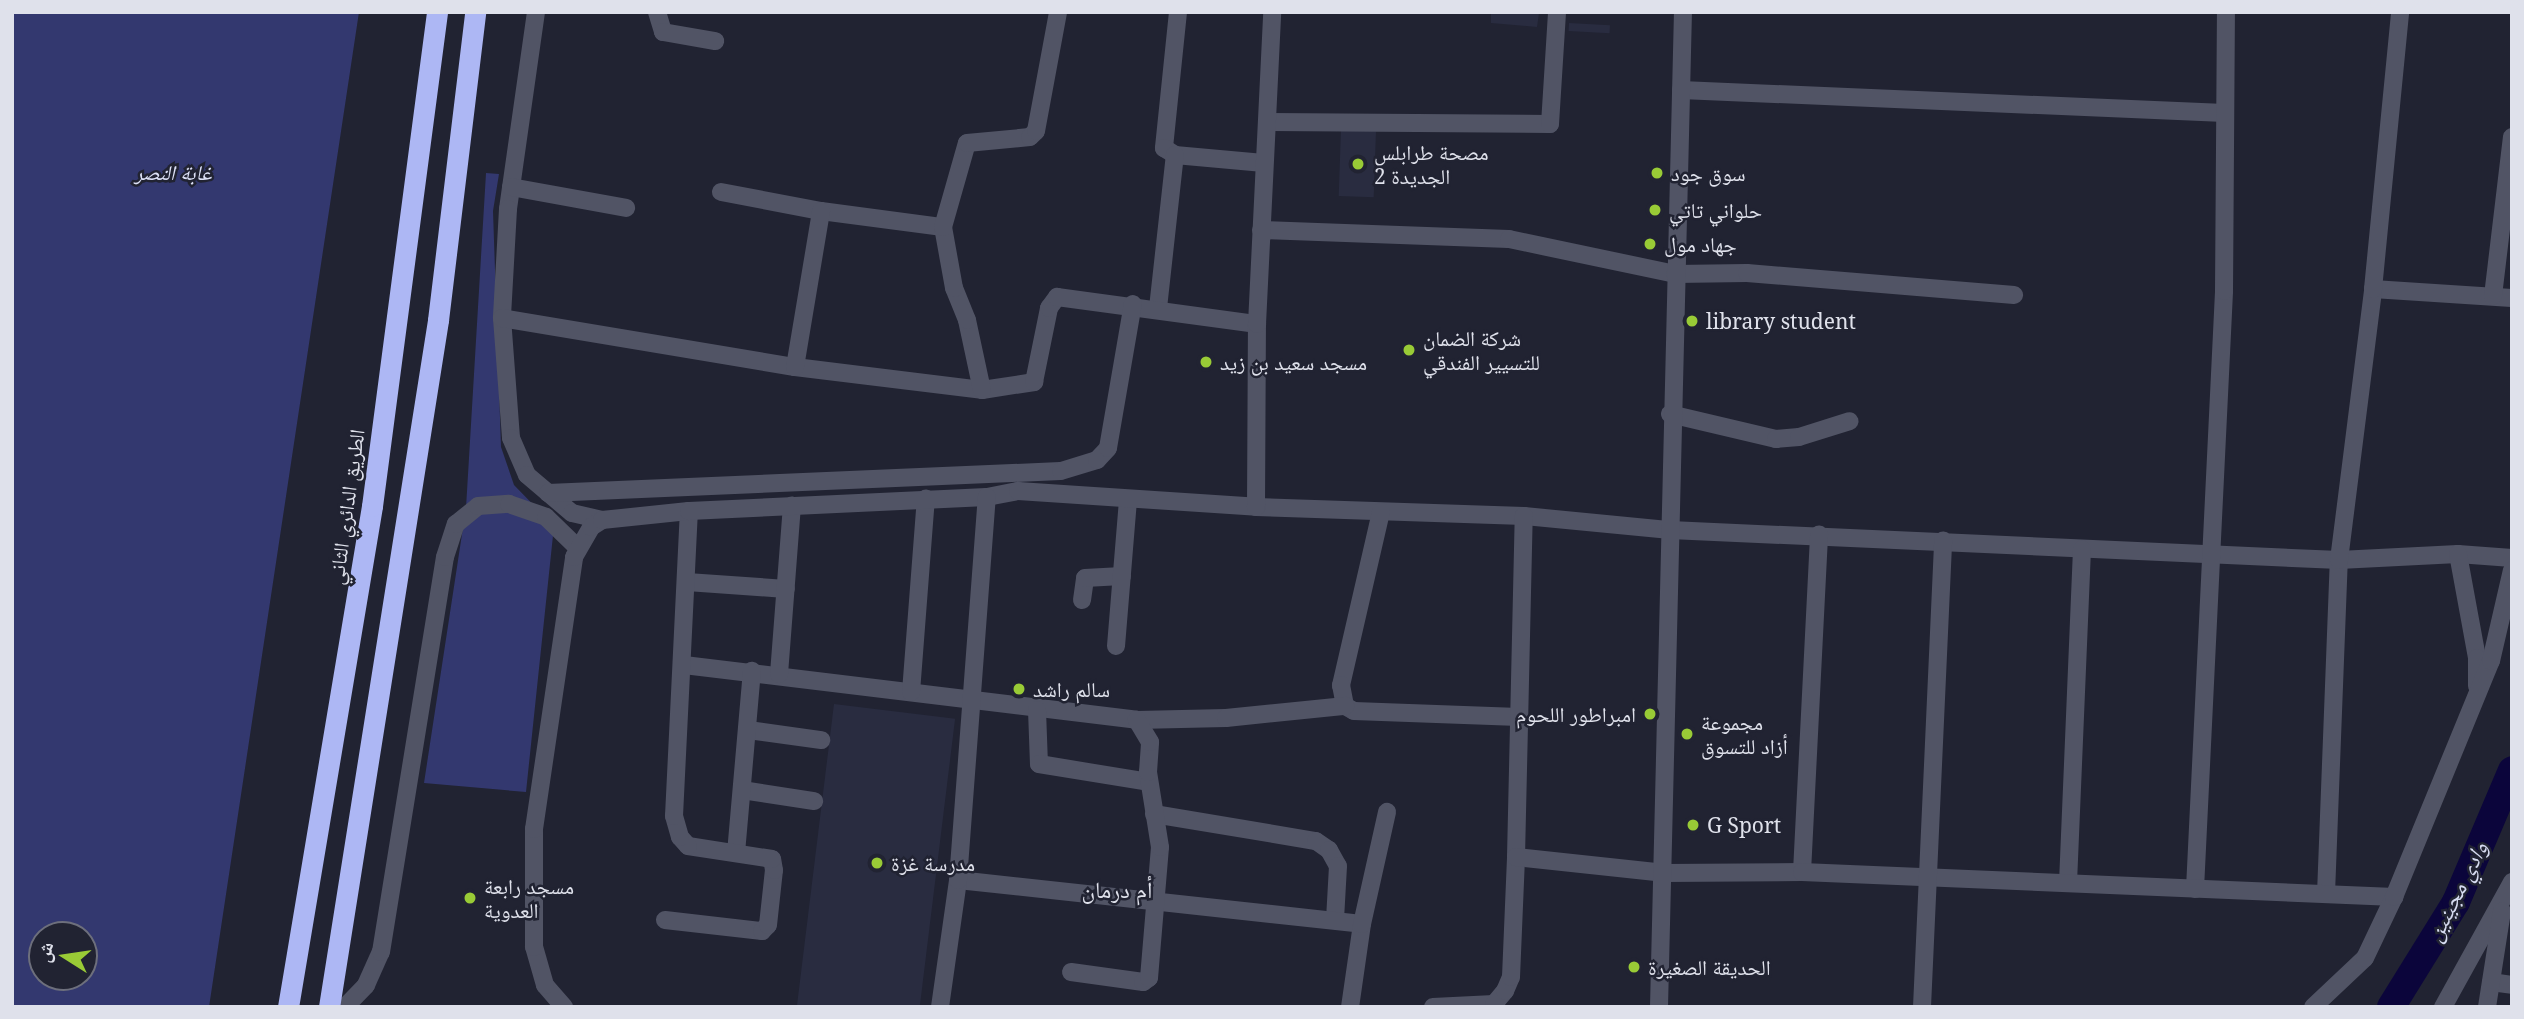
<!DOCTYPE html>
<html>
<head>
<meta charset="utf-8">
<style>
  body { margin:0 }
  #map { position:relative; width:2524px; height:1019px; overflow:hidden; background:#212332; font-family:"Noto Serif","Noto Naskh Arabic",serif }
  div>[style] { position:absolute }
  .built>* { inset:0; background:#292c40; transform-origin:0 0 }
  .green>* { inset:0; background:#33386f }
  .river>* { height:28px; margin:-14px; padding:0 14px; transform-origin:14px; border-radius:14px; background:#0b053b }
  .minor>* { height:18px; margin:-9px; padding:0 9px; transform-origin:9px; border-radius:9px; background:#515465 }
  .highway>* { height:21px; margin:-10.5px; padding:0 10.5px; transform-origin:10.5px; border-radius:10.5px; background:#adb7f4 }
  .dots>* { width:19px; height:19px; translate:-50% -50%; box-sizing:border-box; border:4px solid #212332; border-radius:50% }
  span { translate:-50% -50%; white-space:nowrap; text-align:center; line-height:1.15; -webkit-text-stroke:5px #212332; paint-order:stroke }
  .poi-label { font-size:21px; color:#dfe1eb }
  .left { translate:0 -50%; text-align:left }
  .right { translate:-100% -50%; text-align:right }
  .park-label { font-size:21px; color:#dce0f6; font-style:italic }
  .street-label { font-size:21px; color:#dfe1eb }
  .neighbourhood-label { font-size:23px; color:#dfe1eb }
  .water-label { font-size:23px; color:#d6dbf0; font-style:italic }
  .frame { position:absolute; inset:0; border:14px solid #dfe1eb; pointer-events:none }
  .north { position:absolute; left:28px; top:921px; width:70px; height:70px; box-sizing:border-box; background:#212332; border:2px solid #6d6f7c; border-radius:50%; rotate:282deg; font-size:19px; font-weight:700; line-height:28px; text-align:center; color:#dfe1eb }
  .north::after { content:''; display:block; margin:auto; width:24px; height:32px; background:#99cb36; clip-path:polygon(50% 0,100% 100%,50% 72%,0 100%) }
</style>
</head>
<body>
<div id="map">
  <div class="built">
    <div style="clip-path:polygon(1491px 12px,1539px 13px,1537px 27px,1491px 23px)"></div>
    <div style="left:1569px;top:23px;width:41px;height:8px;rotate:3deg"></div>
    <div style="left:1341px;top:130px;width:35px;height:66px;rotate:2deg"></div>
    <div style="left:834px;top:704px;width:122px;height:305px;rotate:7deg"></div>
  </div>
  <div class="green">
    <div style="clip-path:polygon(evenodd,12px 12px,359px 12px,209px 1007px,12px 1007px,12px 12px,42px 935px,84px 935px,84px 977px,42px 977px,42px 935px)"></div>
    <div style="clip-path:polygon(486px 173px,499px 174px,493px 211px,501px 447px,514px 485px,554px 526px,526px 792px,424px 783px,466px 508px)"></div>
  </div>
  <div class="river">
    <div style="left:2391px;top:1007px;width:123px;rotate:-58.2deg"></div>
    <div style="left:2456px;top:902px;width:143px;rotate:-67deg"></div>
  </div>
  <div class="minor">
    <div style="left:536px;top:12px;width:199px;rotate:98.1deg"></div>
    <div style="left:508px;top:209px;width:109px;rotate:93.2deg"></div>
    <div style="left:502px;top:318px;width:120px;rotate:85.7deg"></div>
    <div style="left:511px;top:438px;width:40px;rotate:66.6deg"></div>
    <div style="left:527px;top:475px;width:59px;rotate:40.2deg"></div>
    <div style="left:572px;top:513px;width:31px;rotate:13deg"></div>
    <div style="left:657px;top:12px;width:21px;rotate:73deg"></div>
    <div style="left:663px;top:32px;width:53px;rotate:9.8deg"></div>
    <div style="left:1178px;top:12px;width:137px;rotate:95.9deg"></div>
    <div style="left:1164px;top:148px;width:13px;rotate:32deg"></div>
    <div style="left:1175px;top:155px;width:89px;rotate:5.1deg"></div>
    <div style="left:1681px;top:90px;width:544px;rotate:2.42deg"></div>
    <div style="left:1268px;top:122px;width:282px;rotate:0.4deg"></div>
    <div style="left:1550px;top:124px;width:112px;rotate:-86.4deg"></div>
    <div style="left:511px;top:187px;width:117px;rotate:10.3deg"></div>
    <div style="left:721px;top:192px;width:102px;rotate:10.8deg"></div>
    <div style="left:821px;top:211px;width:123px;rotate:7.5deg"></div>
    <div style="left:1261px;top:230px;width:248px;rotate:2.1deg"></div>
    <div style="left:1509px;top:239px;width:170px;rotate:11.9deg"></div>
    <div style="left:1675px;top:274px;width:72px;rotate:-0.8deg"></div>
    <div style="left:1747px;top:273px;width:268px;rotate:4.7deg"></div>
    <div style="left:2373px;top:289px;width:139px;rotate:3.7deg"></div>
    <div style="left:2493px;top:296px;width:160px;rotate:-83.2deg"></div>
    <div style="left:1158px;top:308px;width:154px;rotate:-83.7deg"></div>
    <div style="left:502px;top:318px;width:297px;rotate:9.5deg"></div>
    <div style="left:795px;top:367px;width:188px;rotate:7deg"></div>
    <div style="left:982px;top:390px;width:53px;rotate:-8.7deg"></div>
    <div style="left:1034px;top:382px;width:76px;rotate:-78.5deg"></div>
    <div style="left:1049px;top:308px;width:14px;rotate:-54deg"></div>
    <div style="left:1057px;top:297px;width:202px;rotate:7.7deg"></div>
    <div style="left:795px;top:367px;width:158px;rotate:-80.5deg"></div>
    <div style="left:982px;top:390px;width:72px;rotate:-102.1deg"></div>
    <div style="left:967px;top:320px;width:35px;rotate:-112deg"></div>
    <div style="left:954px;top:288px;width:62px;rotate:-100.2deg"></div>
    <div style="left:943px;top:227px;width:87px;rotate:-74.1deg"></div>
    <div style="left:967px;top:143px;width:63px;rotate:-5.4deg"></div>
    <div style="left:1030px;top:137px;width:8px;rotate:-45deg"></div>
    <div style="left:1036px;top:131px;width:121px;rotate:-79.5deg"></div>
    <div style="left:1670px;top:414px;width:109px;rotate:13.3deg"></div>
    <div style="left:1776px;top:439px;width:23px;rotate:-5deg"></div>
    <div style="left:1799px;top:437px;width:53px;rotate:-17.4deg"></div>
    <div style="left:548px;top:493px;width:513px;rotate:-2.46deg"></div>
    <div style="left:1061px;top:471px;width:38px;rotate:-17deg"></div>
    <div style="left:1097px;top:460px;width:16px;rotate:-47deg"></div>
    <div style="left:1108px;top:448px;width:146px;rotate:-80.2deg"></div>
    <div style="left:1256px;top:507px;width:268px;rotate:1.9deg"></div>
    <div style="left:1524px;top:516px;width:147px;rotate:5.5deg"></div>
    <div style="left:1670px;top:530px;width:670px;rotate:2.57deg"></div>
    <div style="left:2339px;top:560px;width:119px;rotate:-2.9deg"></div>
    <div style="left:2458px;top:554px;width:54px;rotate:4.2deg"></div>
    <div style="left:1381px;top:512px;width:178px;rotate:103deg"></div>
    <div style="left:1341px;top:685px;width:21px;rotate:79deg"></div>
    <div style="left:1345px;top:706px;width:10px;rotate:29deg"></div>
    <div style="left:1354px;top:711px;width:165px;rotate:2.1deg"></div>
    <div style="left:2458px;top:554px;width:106px;rotate:79.6deg"></div>
    <div style="left:2477px;top:658px;width:28px;rotate:90deg"></div>
    <div style="left:687px;top:582px;width:99px;rotate:4deg"></div>
    <div style="left:1082px;top:600px;width:22px;rotate:-82deg"></div>
    <div style="left:1085px;top:578px;width:37px;rotate:-3deg"></div>
    <div style="left:1116px;top:646px;width:145px;rotate:-85.3deg"></div>
    <div style="left:684px;top:665px;width:456px;rotate:6.9deg"></div>
    <div style="left:1137px;top:720px;width:89px;rotate:-1.3deg"></div>
    <div style="left:1226px;top:718px;width:120px;rotate:-5.8deg"></div>
    <div style="left:779px;top:674px;width:169px;rotate:-85.6deg"></div>
    <div style="left:911px;top:692px;width:194px;rotate:-85.6deg"></div>
    <div style="left:1037px;top:710px;width:54px;rotate:87.9deg"></div>
    <div style="left:1039px;top:764px;width:111px;rotate:9.3deg"></div>
    <div style="left:748px;top:730px;width:74px;rotate:7.8deg"></div>
    <div style="left:742px;top:790px;width:73px;rotate:8.7deg"></div>
    <div style="left:1154px;top:814px;width:164px;rotate:9.5deg"></div>
    <div style="left:1316px;top:841px;width:16px;rotate:35deg"></div>
    <div style="left:1329px;top:850px;width:18px;rotate:61deg"></div>
    <div style="left:1338px;top:866px;width:53px;rotate:93.2deg"></div>
    <div style="left:736px;top:853px;width:183px;rotate:-85deg"></div>
    <div style="left:1516px;top:857px;width:341px;rotate:-88.7deg"></div>
    <div style="left:1802px;top:872px;width:338px;rotate:-87.1deg"></div>
    <div style="left:958px;top:880px;width:406px;rotate:6.2deg"></div>
    <div style="left:1362px;top:924px;width:84px;rotate:98.2deg"></div>
    <div style="left:2068px;top:883px;width:334px;rotate:-87.6deg"></div>
    <div style="left:2195px;top:889px;width:599px;rotate:-87.22deg"></div>
    <div style="left:2224px;top:291px;width:279px;rotate:-89.6deg"></div>
    <div style="left:2326px;top:894px;width:334px;rotate:-87.8deg"></div>
    <div style="left:2339px;top:560px;width:273px;rotate:-82.8deg"></div>
    <div style="left:2373px;top:289px;width:278px;rotate:-84.4deg"></div>
    <div style="left:665px;top:920px;width:98px;rotate:6.5deg"></div>
    <div style="left:762px;top:931px;width:8px;rotate:-45deg"></div>
    <div style="left:768px;top:925px;width:55px;rotate:-83.8deg"></div>
    <div style="left:774px;top:870px;width:11px;rotate:-100deg"></div>
    <div style="left:772px;top:859px;width:85px;rotate:-171.2deg"></div>
    <div style="left:688px;top:846px;width:12px;rotate:-132deg"></div>
    <div style="left:680px;top:837px;width:22px;rotate:-106deg"></div>
    <div style="left:674px;top:816px;width:305px;rotate:-87.2deg"></div>
    <div style="left:1362px;top:924px;width:115px;rotate:-77.4deg"></div>
    <div style="left:1071px;top:972px;width:73px;rotate:7.9deg"></div>
    <div style="left:1143px;top:982px;width:7px;rotate:-34deg"></div>
    <div style="left:1149px;top:978px;width:131px;rotate:-85.2deg"></div>
    <div style="left:1160px;top:847px;width:76px;rotate:-99.1deg"></div>
    <div style="left:1148px;top:772px;width:30px;rotate:-86deg"></div>
    <div style="left:1150px;top:742px;width:26px;rotate:-121deg"></div>
    <div style="left:2491px;top:982px;width:21px;rotate:8deg"></div>
    <div style="left:345px;top:1007px;width:30px;rotate:-46deg"></div>
    <div style="left:366px;top:985px;width:36px;rotate:-66deg"></div>
    <div style="left:381px;top:952px;width:400px;rotate:-80.8deg"></div>
    <div style="left:445px;top:557px;width:35px;rotate:-72deg"></div>
    <div style="left:456px;top:524px;width:28px;rotate:-39deg"></div>
    <div style="left:478px;top:506px;width:31px;rotate:-4deg"></div>
    <div style="left:509px;top:504px;width:39px;rotate:19deg"></div>
    <div style="left:546px;top:517px;width:43px;rotate:44.1deg"></div>
    <div style="left:564px;top:1007px;width:29px;rotate:-131deg"></div>
    <div style="left:545px;top:985px;width:40px;rotate:-106deg"></div>
    <div style="left:534px;top:947px;width:118px;rotate:-90deg"></div>
    <div style="left:534px;top:829px;width:275px;rotate:-81.6deg"></div>
    <div style="left:574px;top:557px;width:34px;rotate:-60deg"></div>
    <div style="left:591px;top:527px;width:13px;rotate:-32deg"></div>
    <div style="left:602px;top:520px;width:87px;rotate:-5.9deg"></div>
    <div style="left:689px;top:511px;width:298px;rotate:-2.7deg"></div>
    <div style="left:987px;top:497px;width:32px;rotate:-11deg"></div>
    <div style="left:1018px;top:491px;width:239px;rotate:3.8deg"></div>
    <div style="left:1256px;top:507px;width:183px;rotate:-89.7deg"></div>
    <div style="left:1257px;top:324px;width:312px;rotate:-87.2deg"></div>
    <div style="left:940px;top:1007px;width:128px;rotate:-81.9deg"></div>
    <div style="left:958px;top:880px;width:384px;rotate:-85.7deg"></div>
    <div style="left:1433px;top:1007px;width:61px;rotate:-2.8deg"></div>
    <div style="left:1494px;top:1004px;width:17px;rotate:-50deg"></div>
    <div style="left:1505px;top:991px;width:15px;rotate:-67deg"></div>
    <div style="left:1511px;top:977px;width:120px;rotate:-87.6deg"></div>
    <div style="left:1516px;top:857px;width:150px;rotate:6.1deg"></div>
    <div style="left:1665px;top:873px;width:137px;rotate:-0.4deg"></div>
    <div style="left:1802px;top:872px;width:593px;rotate:2.42deg"></div>
    <div style="left:1659px;top:1007px;width:995px;rotate:-88.62deg"></div>
    <div style="left:1922px;top:1007px;width:467px;rotate:-87.4deg"></div>
    <div style="left:2313px;top:1007px;width:71px;rotate:-43.3deg"></div>
    <div style="left:2365px;top:958px;width:68px;rotate:-64.6deg"></div>
    <div style="left:2394px;top:897px;width:255px;rotate:-67.7deg"></div>
    <div style="left:2491px;top:661px;width:93px;rotate:-77deg"></div>
    <div style="left:2443px;top:1007px;width:143px;rotate:-61.1deg"></div>
    <div style="left:2487px;top:1007px;width:97px;rotate:-81.1deg"></div>
  </div>
  <div class="highway">
    <div style="left:288px;top:1007px;width:508px;rotate:-80.48deg"></div>
    <div style="left:372px;top:506px;width:498px;rotate:-82.5deg"></div>
    <div style="left:329px;top:1007px;width:696px;rotate:-80.98deg"></div>
    <div style="left:438px;top:320px;width:310px;rotate:-83.1deg"></div>
  </div>
  <div class="dots">
    <div style="left:1358px;top:164px;background:#99cb36"></div>
    <div style="left:1657px;top:173px;background:#99cb36"></div>
    <div style="left:1655px;top:210px;background:#99cb36"></div>
    <div style="left:1650px;top:244px;background:#99cb36"></div>
    <div style="left:1692px;top:321px;background:#99cb36"></div>
    <div style="left:1409px;top:350px;background:#99cb36"></div>
    <div style="left:1206px;top:362px;background:#99cb36"></div>
    <div style="left:1019px;top:689px;background:#99cb36"></div>
    <div style="left:1650px;top:714px;background:#99cb36"></div>
    <div style="left:1687px;top:734px;background:#99cb36"></div>
    <div style="left:1693px;top:825px;background:#99cb36"></div>
    <div style="left:877px;top:863px;background:#99cb36"></div>
    <div style="left:470px;top:898px;background:#99cb36"></div>
    <div style="left:1634px;top:967px;background:#99cb36"></div>
  </div>
  <div class="poi-label">
    <span class="left" style="left:1374px;top:164px">مصحة طرابلس<br>الجديدة 2</span>
    <span class="left" style="left:1671px;top:173px">سوق جود</span>
    <span class="left" style="left:1669px;top:210px">حلواني تاتي</span>
    <span class="left" style="left:1664px;top:244px">جهاد مول</span>
    <span class="left" style="left:1706px;top:321px">library student</span>
    <span class="left" style="left:1423px;top:350px">شركة الضمان<br>للتسيير الفندقي</span>
    <span class="left" style="left:1220px;top:362px">مسجد سعيد بن زيد</span>
    <span class="left" style="left:1033px;top:689px">سالم راشد</span>
    <span class="right" style="left:1636px;top:714px">امبراطور اللحوم</span>
    <span class="left" style="left:1701px;top:734px">مجموعة<br>أزاد للتسوق</span>
    <span class="left" style="left:1707px;top:825px">G Sport</span>
    <span class="left" style="left:891px;top:863px">مدرسة غزة</span>
    <span class="left" style="left:484px;top:898px">مسجد رابعة<br>العدوية</span>
    <span class="left" style="left:1648px;top:967px">الحديقة الصغيرة</span>
  </div>
  <div class="park-label">
    <span style="left:173px;top:172px">غابة النصر</span>
  </div>
  <div class="street-label">
    <span style="left:346px;top:507px;rotate:-82deg">الطريق الدائري الثاني</span>
  </div>
  <div class="neighbourhood-label">
    <span style="left:1117px;top:889px">أم درمان</span>
  </div>
  <div class="water-label">
    <span style="left:2456px;top:891px;rotate:-63deg">وادي مجينين</span>
  </div>
  <div class="frame"></div>
  <div class="north">ش</div>
</div>
</body>
</html>
